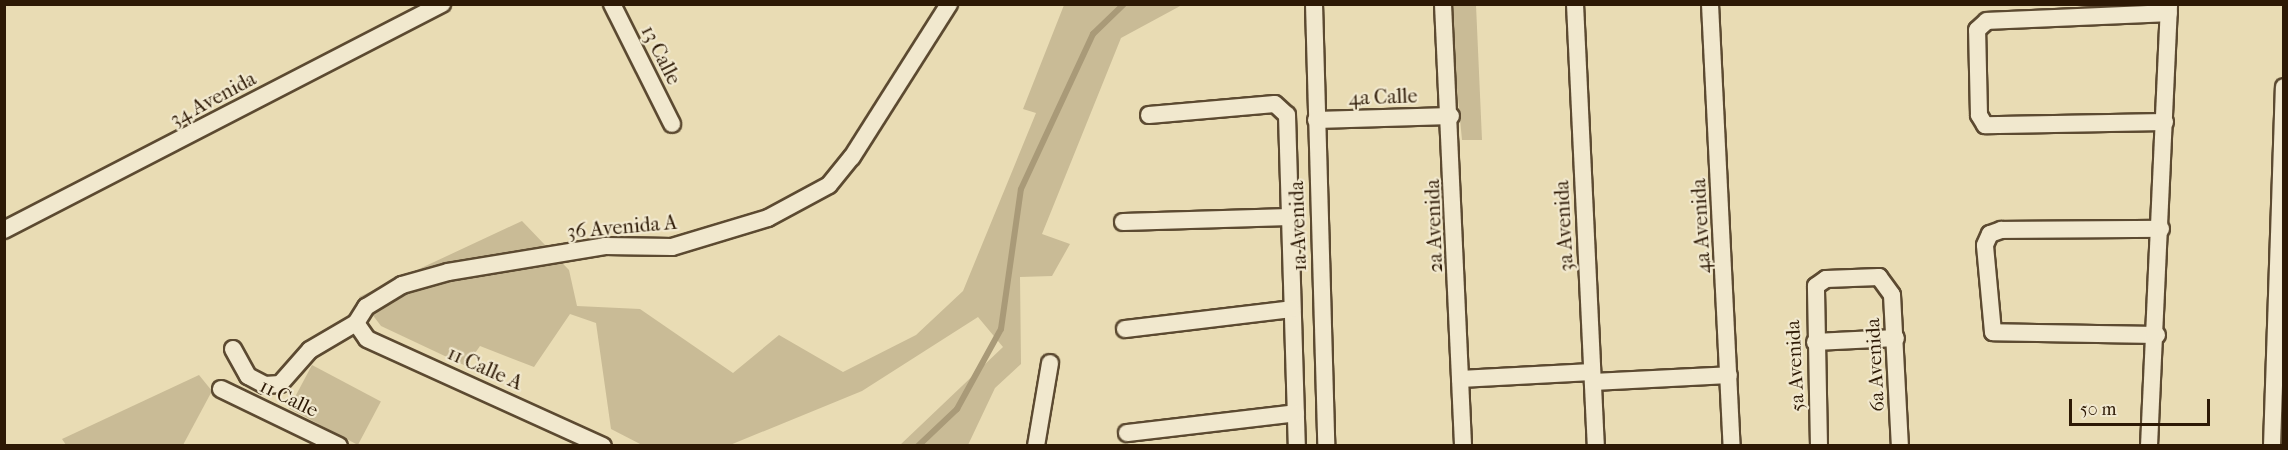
<!DOCTYPE html>
<html>
<head>
<meta charset="utf-8">
<style>
  body { margin:0 }
  #map { position:relative; width:2288px; height:450px; overflow:hidden; background:#e9dcb4; font-family:"IM FELL French Canon",serif }
  div>[style] { position:absolute }
  .green>* { inset:0; background:#c9bb96; transform-origin:0 0 }
  .stream>* { height:6px; margin:-3px; padding:0 3px; transform-origin:3px; border-radius:3px; background:#a99a78 }
  .roads { filter:drop-shadow(2px 0 #5c4a31) drop-shadow(-2px 0 #5c4a31) drop-shadow(0 2px #5c4a31) drop-shadow(0 -2px #5c4a31) }
  .street>* { height:16px; margin:-8px; padding:0 8px; transform-origin:8px; border-radius:8px; background:#f1e8ce }
  span { translate:-50% -50%; white-space:nowrap; text-align:center; line-height:1.15; -webkit-text-stroke:4.5px #f1e8ce; paint-order:stroke }
  .street-label { font-size:20px; color:#2d1905 }
  .frame { position:absolute; inset:0; border:6px solid #2d1905; pointer-events:none }
  .scale { position:absolute; left:2069px; top:399px; width:141px; height:27px; box-sizing:border-box; border:3px solid #2d1905; border-top:0; padding-left:8px; font-size:18px; line-height:21px; white-space:nowrap; color:#2d1905; -webkit-text-stroke:4px #f1e8ce; paint-order:stroke }
</style>
</head>
<body>
<div id="map">
  <div class="green">
    <div style="clip-path:polygon(1064px 5px,1182px 5px,1121px 38px,1042px 234px,1070px 244px,1052px 276px,1020px 277px,1021px 364px,995px 388px,968px 445px,900px 445px,1003px 347px,978px 317px,862px 391px,730px 445px,644px 446px,611px 429px,596px 323px,570px 314px,534px 367px,480px 346px,466px 366px,381px 326px,359px 297px,522px 221px,569px 270px,577px 306px,640px 309px,733px 373px,779px 335px,843px 372px,916px 335px,963px 291px,1036px 113px,1023px 109px)"></div>
    <div style="clip-path:polygon(1449px 5px,1476px 5px,1482px 140px,1462px 140px)"></div>
    <div style="left:312px;top:365px;width:78px;height:49px;rotate:28deg"></div>
    <div style="clip-path:polygon(199px 375px,212px 391px,183px 445px,66px 445px,62px 439px)"></div>
  </div>
  <div class="stream">
    <div style="left:918px;top:446px;width:54px;rotate:-43.5deg"></div>
    <div style="left:957px;top:409px;width:91px;rotate:-61.2deg"></div>
    <div style="left:1001px;top:329px;width:141px;rotate:-81.9deg"></div>
    <div style="left:1021px;top:189px;width:171px;rotate:-65.1deg"></div>
    <div style="left:1093px;top:34px;width:43px;rotate:-44.1deg"></div>
  </div>
  <div class="roads">
    <div class="street">
      <div style="left:612px;top:4px;width:134px;rotate:63.4deg"></div>
      <div style="left:1314px;top:4px;width:442px;rotate:88.4deg"></div>
      <div style="left:1443px;top:4px;width:442px;rotate:87.4deg"></div>
      <div style="left:1575px;top:4px;width:442px;rotate:87.3deg"></div>
      <div style="left:1710px;top:4px;width:443px;rotate:87.2deg"></div>
      <div style="left:1149px;top:115px;width:126px;rotate:-5deg"></div>
      <div style="left:1275px;top:104px;width:16px;rotate:43deg"></div>
      <div style="left:1287px;top:115px;width:331px;rotate:88.3deg"></div>
      <div style="left:1316px;top:120px;width:135px;rotate:-1.7deg"></div>
      <div style="left:2165px;top:122px;width:180px;rotate:179deg"></div>
      <div style="left:1985px;top:125px;width:12px;rotate:-121deg"></div>
      <div style="left:1979px;top:115px;width:85px;rotate:-91.3deg"></div>
      <div style="left:1977px;top:30px;width:13px;rotate:-42deg"></div>
      <div style="left:1987px;top:21px;width:182px;rotate:-2.5deg"></div>
      <div style="left:1123px;top:222px;width:167px;rotate:-1.7deg"></div>
      <div style="left:4px;top:230px;width:493px;rotate:-27.3deg"></div>
      <div style="left:356px;top:323px;width:19px;rotate:55deg"></div>
      <div style="left:367px;top:339px;width:259px;rotate:24.4deg"></div>
      <div style="left:1125px;top:329px;width:168px;rotate:-6.8deg"></div>
      <div style="left:2157px;top:335px;width:164px;rotate:-179deg"></div>
      <div style="left:1993px;top:332px;width:87px;rotate:-95.3deg"></div>
      <div style="left:1985px;top:245px;width:12px;rotate:-66deg"></div>
      <div style="left:1990px;top:234px;width:12px;rotate:-20deg"></div>
      <div style="left:2001px;top:230px;width:160px;rotate:-0.4deg"></div>
      <div style="left:1815px;top:342px;width:81px;rotate:-2.8deg"></div>
      <div style="left:233px;top:349px;width:31px;rotate:61deg"></div>
      <div style="left:248px;top:376px;width:19px;rotate:28deg"></div>
      <div style="left:265px;top:385px;width:15px;rotate:-4deg"></div>
      <div style="left:280px;top:384px;width:45px;rotate:-48.6deg"></div>
      <div style="left:310px;top:350px;width:53px;rotate:-30.4deg"></div>
      <div style="left:356px;top:323px;width:19px;rotate:-58deg"></div>
      <div style="left:366px;top:307px;width:42px;rotate:-31.4deg"></div>
      <div style="left:402px;top:285px;width:48px;rotate:-15.8deg"></div>
      <div style="left:448px;top:272px;width:159px;rotate:-9.4deg"></div>
      <div style="left:605px;top:246px;width:67px;rotate:0.9deg"></div>
      <div style="left:672px;top:247px;width:100px;rotate:-16.8deg"></div>
      <div style="left:768px;top:218px;width:69px;rotate:-28.4deg"></div>
      <div style="left:829px;top:185px;width:36px;rotate:-51deg"></div>
      <div style="left:852px;top:157px;width:181px;rotate:-57.6deg"></div>
      <div style="left:1460px;top:379px;width:132px;rotate:-3deg"></div>
      <div style="left:1593px;top:382px;width:136px;rotate:-2.9deg"></div>
      <div style="left:221px;top:389px;width:131px;rotate:25.8deg"></div>
      <div style="left:1127px;top:433px;width:170px;rotate:-6.7deg"></div>
      <div style="left:1036px;top:446px;width:84px;rotate:-80.4deg"></div>
      <div style="left:1819px;top:446px;width:160px;rotate:-91.1deg"></div>
      <div style="left:1816px;top:286px;width:12px;rotate:-35deg"></div>
      <div style="left:1826px;top:279px;width:53px;rotate:-2.2deg"></div>
      <div style="left:1879px;top:277px;width:22px;rotate:54deg"></div>
      <div style="left:1892px;top:295px;width:151px;rotate:87deg"></div>
      <div style="left:2149px;top:446px;width:442px;rotate:-87.4deg"></div>
      <div style="left:2272px;top:446px;width:359px;rotate:-88.1deg"></div>
    </div>
  </div>
  <div class="street-label">
    <span style="left:661px;top:55px;rotate:63deg">13 Calle</span>
    <span style="left:1383px;top:97px;rotate:-2deg">4a Calle</span>
    <span style="left:213px;top:99px;rotate:-28deg">34 Avenida</span>
    <span style="left:1298px;top:226px;rotate:-92deg">1a Avenida</span>
    <span style="left:1434px;top:226px;rotate:-92deg">2a Avenida</span>
    <span style="left:1564px;top:226px;rotate:-93deg">3a Avenida</span>
    <span style="left:1701px;top:226px;rotate:-93deg">4a Avenida</span>
    <span style="left:622px;top:227px;rotate:-5deg">36 Avenida A</span>
    <span style="left:1875px;top:365px;rotate:-93deg">6a Avenida</span>
    <span style="left:1795px;top:366px;rotate:-93deg">5a Avenida</span>
    <span style="left:485px;top:368px;rotate:24deg">11 Calle A</span>
    <span style="left:289px;top:398px;rotate:26deg">11 Calle</span>
  </div>
  <div class="frame"></div>
  <div class="scale">50 m</div>
</div>
</body>
</html>
